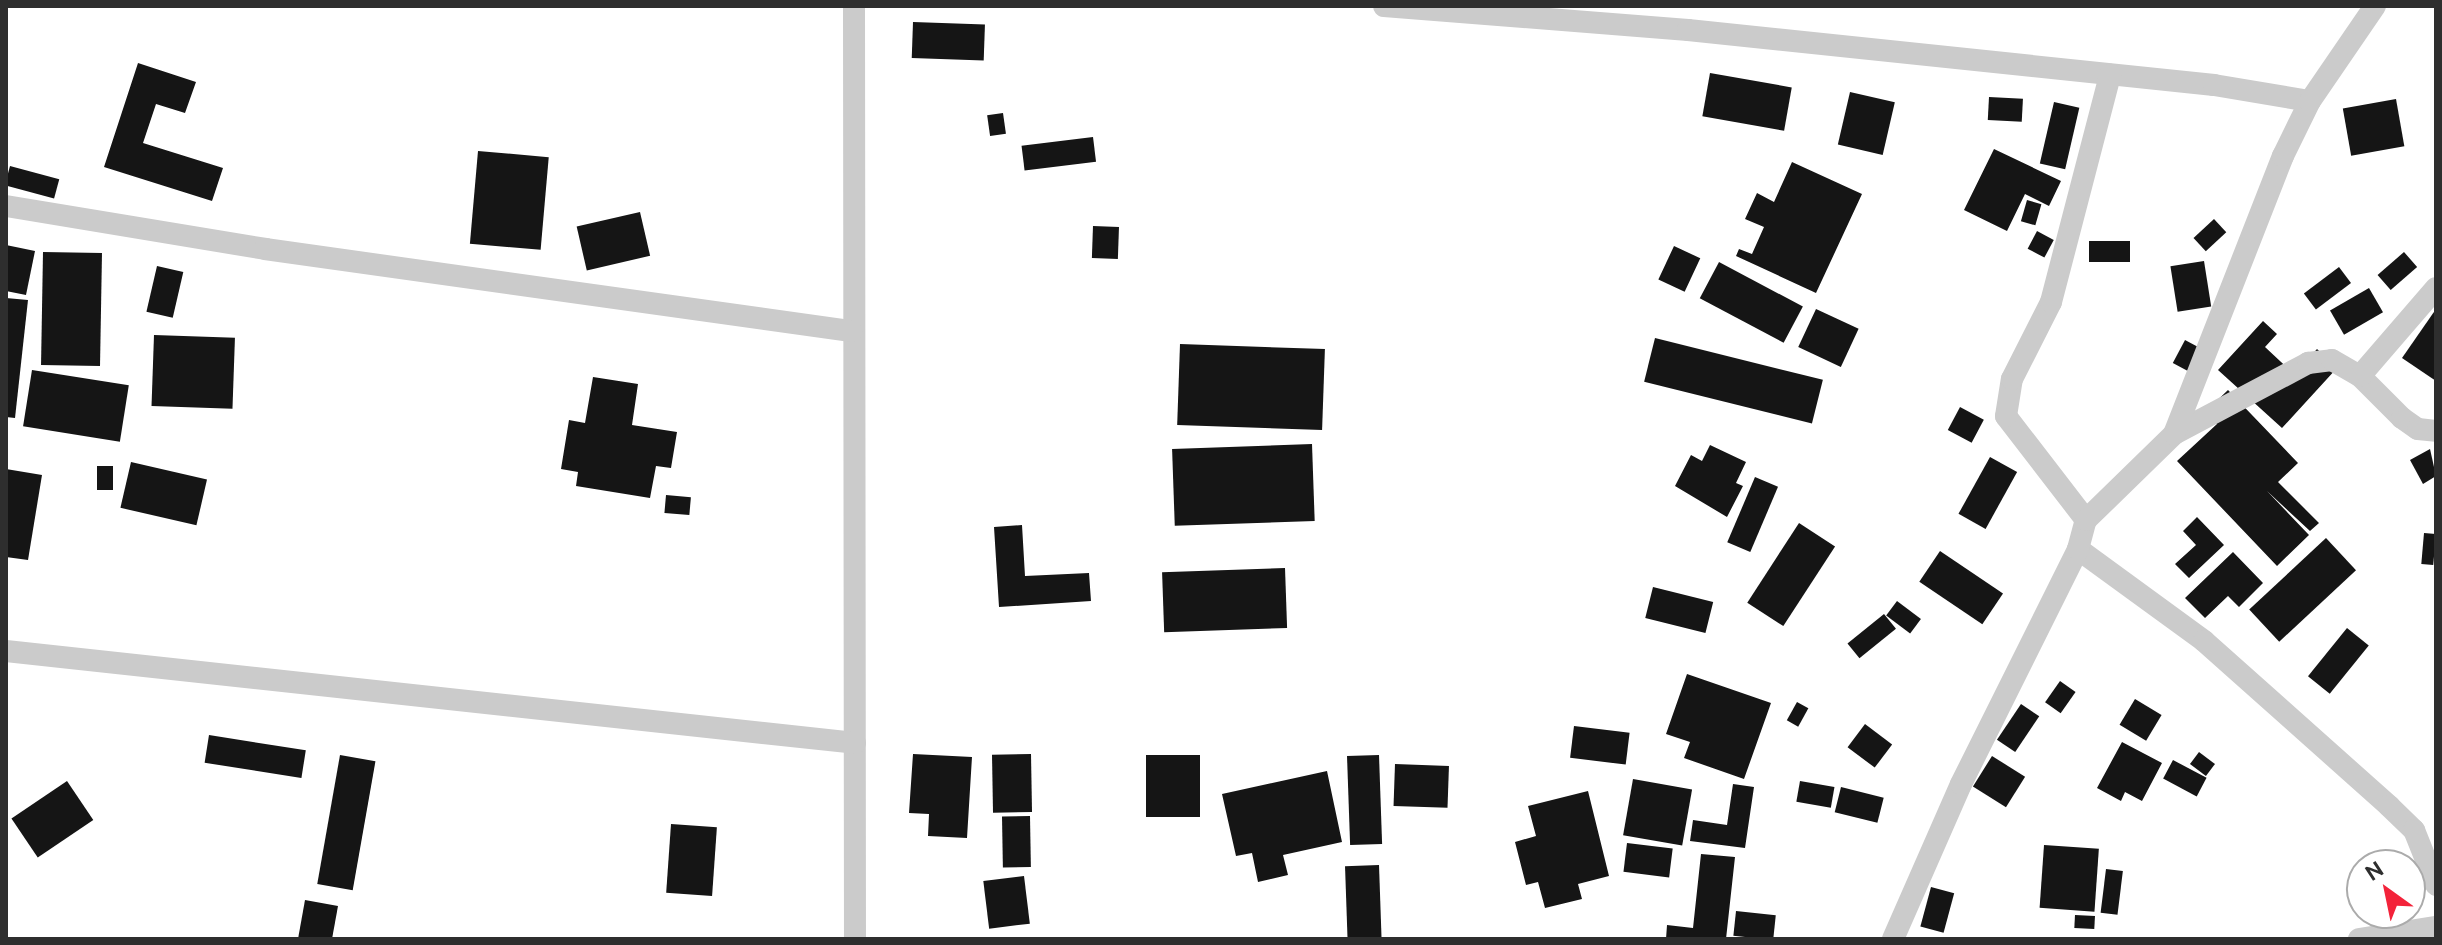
<!DOCTYPE html>
<html>
<head>
<meta charset="utf-8">
<style>
  body { margin:0 }
  #map { position:relative; width:2442px; height:945px; overflow:hidden; background:#fff; font-family:Ubuntu,sans-serif }
  div>[style] { position:absolute }
  .building>* { inset:0; background:#151515; transform-origin:0 0 }
  .minor>* { height:22px; margin:-11px; padding:0 11px; transform-origin:11px; border-radius:11px; background:#cbcbcb }
  span { translate:-50% -50%; white-space:nowrap; text-align:center; line-height:1.15; -webkit-text-stroke:8px #fff; paint-order:stroke }
  .frame { position:absolute; inset:0; border:8px solid #2e2e2e; pointer-events:none }
  .north { position:absolute; left:2346px; top:849px; width:80px; height:80px; box-sizing:border-box; background:#fff; border:2px solid #ababab; border-radius:50%; rotate:327deg; font-size:22px; font-weight:700; line-height:32px; text-align:center; color:#2e2e2e }
  .north::after { content:''; display:block; margin:auto; width:28px; height:36px; background:#f3233a; clip-path:polygon(50% 0,100% 100%,50% 72%,0 100%) }
</style>
</head>
<body>
<div id="map">
  <div class="building">
    <div style="left:913px;top:22px;width:72px;height:36px;rotate:2deg"></div>
    <div style="clip-path:polygon(138px 63px,196px 82px,185px 113px,156px 104px,143px 143px,223px 168px,212px 201px,104px 167px)"></div>
    <div style="left:1710px;top:73px;width:83px;height:44px;rotate:10deg"></div>
    <div style="left:1850px;top:92px;width:46px;height:54px;rotate:13deg"></div>
    <div style="left:1989px;top:97px;width:34px;height:23px;rotate:3deg"></div>
    <div style="left:2396px;top:99px;width:48px;height:54px;rotate:80deg"></div>
    <div style="left:2054px;top:102px;width:26px;height:63px;rotate:13deg"></div>
    <div style="left:1003px;top:113px;width:21px;height:16px;rotate:82deg"></div>
    <div style="left:1093px;top:137px;width:25px;height:72px;rotate:83deg"></div>
    <div style="clip-path:polygon(1994px 149px,2061px 181px,2049px 206px,2025px 194px,2007px 231px,1964px 210px)"></div>
    <div style="left:478px;top:151px;width:71px;height:93px;rotate:5deg"></div>
    <div style="clip-path:polygon(1792px 162px,1862px 194px,1816px 293px,1736px 256px,1739px 249px,1752px 254px,1764px 227px,1745px 219px,1757px 193px,1774px 202px)"></div>
    <div style="left:10px;top:166px;width:51px;height:20px;rotate:15deg"></div>
    <div style="left:2027px;top:200px;width:15px;height:22px;rotate:16deg"></div>
    <div style="left:640px;top:212px;width:45px;height:65px;rotate:77deg"></div>
    <div style="left:2214px;top:219px;width:18px;height:28px;rotate:47deg"></div>
    <div style="left:1093px;top:226px;width:26px;height:32px;rotate:2deg"></div>
    <div style="left:2037px;top:231px;width:19px;height:20px;rotate:28deg"></div>
    <div style="left:2089px;top:241px;width:41px;height:21px"></div>
    <div style="clip-path:polygon(6px 245px,35px 251px,26px 295px,6px 291px)"></div>
    <div style="left:1674px;top:246px;width:29px;height:37px;rotate:25deg"></div>
    <div style="left:43px;top:252px;width:59px;height:113px;rotate:1deg"></div>
    <div style="left:2404px;top:252px;width:20px;height:35px;rotate:49deg"></div>
    <div style="left:2204px;top:261px;width:46px;height:34px;rotate:81deg"></div>
    <div style="left:1719px;top:262px;width:95px;height:41px;rotate:28deg"></div>
    <div style="left:157px;top:266px;width:27px;height:47px;rotate:13deg"></div>
    <div style="left:2339px;top:267px;width:20px;height:44px;rotate:53deg"></div>
    <div style="left:2369px;top:288px;width:28px;height:45px;rotate:60deg"></div>
    <div style="clip-path:polygon(6px 298px,28px 300px,15px 418px,6px 417px)"></div>
    <div style="left:1816px;top:309px;width:47px;height:42px;rotate:25deg"></div>
    <div style="clip-path:polygon(2436px 309px,2436px 381px,2402px 358px)"></div>
    <div style="clip-path:polygon(2263px 321px,2277px 334px,2265px 347px,2294px 374px,2317px 349px,2337px 368px,2282px 428px,2218px 370px)"></div>
    <div style="left:154px;top:335px;width:81px;height:71px;rotate:2deg"></div>
    <div style="left:1655px;top:338px;width:173px;height:45px;rotate:14deg"></div>
    <div style="left:2185px;top:340px;width:17px;height:26px;rotate:28deg"></div>
    <div style="left:1180px;top:344px;width:145px;height:81px;rotate:2deg"></div>
    <div style="left:32px;top:370px;width:98px;height:57px;rotate:9deg"></div>
    <div style="clip-path:polygon(593px 377px,638px 384px,632px 425px,677px 432px,671px 468px,656px 466px,650px 498px,576px 486px,578px 472px,561px 469px,569px 420px,585px 423px)"></div>
    <div style="clip-path:polygon(2228px 390px,2298px 463px,2278px 482px,2319px 523px,2310px 531px,2267px 491px,2309px 535px,2277px 566px,2177px 461px,2217px 424px,2205px 412px)"></div>
    <div style="left:1960px;top:407px;width:27px;height:26px;rotate:28deg"></div>
    <div style="left:1312px;top:444px;width:77px;height:140px;rotate:88deg"></div>
    <div style="clip-path:polygon(1710px 445px,1746px 462px,1736px 483px,1743px 486px,1727px 517px,1675px 486px,1691px 455px,1702px 461px)"></div>
    <div style="clip-path:polygon(2430px 449px,2436px 476px,2423px 484px,2410px 460px)"></div>
    <div style="left:1990px;top:457px;width:31px;height:65px;rotate:29deg"></div>
    <div style="left:131px;top:462px;width:78px;height:47px;rotate:13deg"></div>
    <div style="left:113px;top:466px;width:24px;height:16px;rotate:90deg"></div>
    <div style="clip-path:polygon(6px 469px,42px 475px,28px 560px,6px 557px)"></div>
    <div style="left:1755px;top:477px;width:25px;height:71px;rotate:23deg"></div>
    <div style="left:666px;top:495px;width:25px;height:18px;rotate:5deg"></div>
    <div style="clip-path:polygon(2197px 517px,2224px 545px,2189px 578px,2175px 564px,2196px 545px,2183px 531px)"></div>
    <div style="left:1799px;top:523px;width:43px;height:95px;rotate:33deg"></div>
    <div style="clip-path:polygon(1022px 525px,1025px 576px,1089px 573px,1091px 601px,999px 607px,994px 527px)"></div>
    <div style="left:2424px;top:533px;width:12px;height:31px;rotate:5deg"></div>
    <div style="left:2326px;top:538px;width:44px;height:105px;rotate:47deg"></div>
    <div style="left:1940px;top:551px;width:76px;height:37px;rotate:34deg"></div>
    <div style="clip-path:polygon(2233px 552px,2263px 583px,2239px 607px,2228px 596px,2205px 618px,2185px 598px)"></div>
    <div style="left:1285px;top:568px;width:60px;height:123px;rotate:88deg"></div>
    <div style="left:1653px;top:587px;width:62px;height:32px;rotate:14deg"></div>
    <div style="left:1897px;top:601px;width:30px;height:18px;rotate:37deg"></div>
    <div style="left:1884px;top:614px;width:19px;height:47px;rotate:51deg"></div>
    <div style="left:2347px;top:628px;width:28px;height:62px;rotate:39deg"></div>
    <div style="clip-path:polygon(1687px 674px,1771px 703px,1744px 779px,1684px 758px,1690px 742px,1666px 734px)"></div>
    <div style="left:2060px;top:681px;width:19px;height:26px;rotate:35deg"></div>
    <div style="left:2135px;top:699px;width:31px;height:30px;rotate:31deg"></div>
    <div style="left:1797px;top:702px;width:13px;height:21px;rotate:29deg"></div>
    <div style="left:2021px;top:704px;width:22px;height:43px;rotate:34deg"></div>
    <div style="left:1865px;top:724px;width:34px;height:29px;rotate:37deg"></div>
    <div style="left:1574px;top:726px;width:56px;height:32px;rotate:7deg"></div>
    <div style="left:209px;top:735px;width:98px;height:28px;rotate:9deg"></div>
    <div style="clip-path:polygon(2122px 742px,2162px 763px,2142px 801px,2125px 792px,2121px 801px,2097px 788px)"></div>
    <div style="left:2199px;top:752px;width:20px;height:15px;rotate:37deg"></div>
    <div style="clip-path:polygon(913px 754px,972px 757px,967px 838px,928px 836px,929px 814px,909px 813px)"></div>
    <div style="left:1031px;top:754px;width:58px;height:39px;rotate:89deg"></div>
    <div style="left:340px;top:755px;width:36px;height:131px;rotate:10deg"></div>
    <div style="left:1146px;top:755px;width:54px;height:62px"></div>
    <div style="left:1379px;top:755px;width:89px;height:32px;rotate:88deg"></div>
    <div style="left:1992px;top:756px;width:39px;height:36px;rotate:32deg"></div>
    <div style="left:2173px;top:760px;width:38px;height:21px;rotate:28deg"></div>
    <div style="left:1395px;top:764px;width:54px;height:42px;rotate:2deg"></div>
    <div style="clip-path:polygon(1327px 771px,1342px 842px,1283px 855px,1288px 875px,1258px 882px,1252px 853px,1236px 856px,1222px 794px)"></div>
    <div style="left:1633px;top:779px;width:60px;height:57px;rotate:10deg"></div>
    <div style="left:67px;top:781px;width:47px;height:67px;rotate:56deg"></div>
    <div style="left:1800px;top:781px;width:35px;height:21px;rotate:10deg"></div>
    <div style="clip-path:polygon(1733px 784px,1754px 787px,1745px 848px,1690px 841px,1693px 820px,1727px 825px)"></div>
    <div style="left:1841px;top:787px;width:44px;height:26px;rotate:14deg"></div>
    <div style="clip-path:polygon(1588px 791px,1609px 876px,1578px 884px,1582px 899px,1545px 908px,1538px 882px,1526px 885px,1515px 842px,1536px 836px,1528px 806px)"></div>
    <div style="left:1030px;top:816px;width:51px;height:28px;rotate:89deg"></div>
    <div style="left:671px;top:824px;width:46px;height:69px;rotate:4deg"></div>
    <div style="left:1627px;top:843px;width:46px;height:29px;rotate:7deg"></div>
    <div style="left:2044px;top:845px;width:55px;height:63px;rotate:4deg"></div>
    <div style="clip-path:polygon(1701px 854px,1735px 857px,1726px 939px,1666px 939px,1667px 925px,1693px 928px)"></div>
    <div style="left:1379px;top:865px;width:72px;height:34px;rotate:88deg"></div>
    <div style="left:2106px;top:869px;width:17px;height:44px;rotate:7deg"></div>
    <div style="left:1024px;top:876px;width:48px;height:41px;rotate:83deg"></div>
    <div style="left:1931px;top:887px;width:24px;height:41px;rotate:15deg"></div>
    <div style="clip-path:polygon(305px 900px,338px 906px,332px 939px,298px 939px)"></div>
    <div style="left:1736px;top:911px;width:40px;height:25px;rotate:6deg"></div>
    <div style="left:2075px;top:915px;width:20px;height:13px;rotate:3deg"></div>
  </div>
  <div class="minor">
    <div style="left:854px;top:6px;width:933px;rotate:89.94deg"></div>
    <div style="left:1384px;top:6px;width:305px;rotate:4.5deg"></div>
    <div style="left:1688px;top:30px;width:529px;rotate:5.97deg"></div>
    <div style="left:2214px;top:85px;width:97px;rotate:9.5deg"></div>
    <div style="left:6px;top:206px;width:263px;rotate:9.4deg"></div>
    <div style="left:265px;top:249px;width:592px;rotate:7.97deg"></div>
    <div style="left:2360px;top:376px;width:59px;rotate:45deg"></div>
    <div style="left:2402px;top:418px;width:19px;rotate:35deg"></div>
    <div style="left:2418px;top:429px;width:18px;rotate:6deg"></div>
    <div style="left:2174px;top:434px;width:152px;rotate:-27.9deg"></div>
    <div style="left:2308px;top:363px;width:24px;rotate:-7deg"></div>
    <div style="left:2332px;top:360px;width:32px;rotate:30deg"></div>
    <div style="left:2360px;top:376px;width:116px;rotate:-49.2deg"></div>
    <div style="left:2086px;top:520px;width:131px;rotate:-127.6deg"></div>
    <div style="left:2006px;top:416px;width:37px;rotate:-81deg"></div>
    <div style="left:2012px;top:379px;width:86px;rotate:-63.1deg"></div>
    <div style="left:2051px;top:302px;width:235px;rotate:-75.4deg"></div>
    <div style="left:2078px;top:549px;width:156px;rotate:36.1deg"></div>
    <div style="left:2204px;top:641px;width:248px;rotate:41.7deg"></div>
    <div style="left:2389px;top:806px;width:35px;rotate:44deg"></div>
    <div style="left:2414px;top:830px;width:59px;rotate:68.2deg"></div>
    <div style="left:6px;top:651px;width:854px;rotate:6.18deg"></div>
    <div style="left:1893px;top:939px;width:169px;rotate:-66.3deg"></div>
    <div style="left:1961px;top:784px;width:263px;rotate:-63.5deg"></div>
    <div style="left:2078px;top:549px;width:30px;rotate:-75deg"></div>
    <div style="left:2086px;top:520px;width:123px;rotate:-44.3deg"></div>
    <div style="left:2174px;top:434px;width:299px;rotate:-68.6deg"></div>
    <div style="left:2283px;top:156px;width:61px;rotate:-63.9deg"></div>
    <div style="left:2310px;top:101px;width:115px;rotate:-55.6deg"></div>
    <div style="left:2359px;top:939px;width:78px;rotate:-8.9deg"></div>
  </div>
  <div class="frame"></div>
  <div class="north">N</div>
</div>
</body>
</html>
